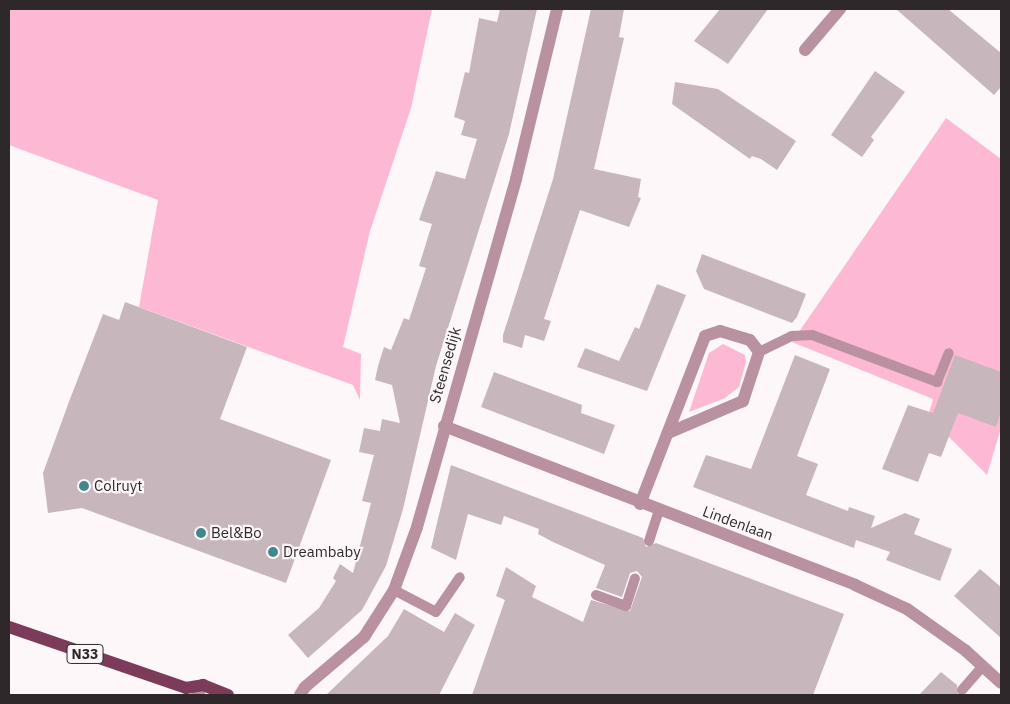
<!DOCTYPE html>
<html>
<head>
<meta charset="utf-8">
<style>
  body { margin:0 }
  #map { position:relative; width:1010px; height:704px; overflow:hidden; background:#fef7fa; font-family:"IBM Plex Sans",sans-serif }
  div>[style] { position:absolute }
  .green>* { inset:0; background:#fdb8d4 }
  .building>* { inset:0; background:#c7b6bc }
  .service>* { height:10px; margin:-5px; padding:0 5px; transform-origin:5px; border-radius:5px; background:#b991a1 }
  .minor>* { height:12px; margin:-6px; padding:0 6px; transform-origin:6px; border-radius:6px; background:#b991a1 }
  .primary>* { height:12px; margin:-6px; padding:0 6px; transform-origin:6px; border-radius:6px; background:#7c3b59 }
  .dots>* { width:14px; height:14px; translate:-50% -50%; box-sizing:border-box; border:2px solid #fef7fa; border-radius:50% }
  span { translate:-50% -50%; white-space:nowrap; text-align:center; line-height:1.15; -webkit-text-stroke:4.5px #fef7fa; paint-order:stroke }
  .shield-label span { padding:1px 4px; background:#fef7fa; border:1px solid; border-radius:4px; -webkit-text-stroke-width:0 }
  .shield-label { font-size:14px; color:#2f282b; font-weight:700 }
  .street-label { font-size:15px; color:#2f282b }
  .poi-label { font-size:15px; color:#2f282b }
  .left { translate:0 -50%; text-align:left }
  .frame { position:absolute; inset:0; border:10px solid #2f282b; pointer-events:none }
</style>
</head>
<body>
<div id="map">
  <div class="green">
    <div style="clip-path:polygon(9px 9px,432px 9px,411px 108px,370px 231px,343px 347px,361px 354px,360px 400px,353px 385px,139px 307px,158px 200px,9px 145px)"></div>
    <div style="clip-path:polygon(946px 118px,1001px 159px,1001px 428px,987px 475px,928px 416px,933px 399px,792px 342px)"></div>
    <div style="clip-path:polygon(723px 344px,745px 355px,746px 362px,739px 387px,725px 398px,689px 412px,709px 353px)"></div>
  </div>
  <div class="building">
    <div style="clip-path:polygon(500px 9px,537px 9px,509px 134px,436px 366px,403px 509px,386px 566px,362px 610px,308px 658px,288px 635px,319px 608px,336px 581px,333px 578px,340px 564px,353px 573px,371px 503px,362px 501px,374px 455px,359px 452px,364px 428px,380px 431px,382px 419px,400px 423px,392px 385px,375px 380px,378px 366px,384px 347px,391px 350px,404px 318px,409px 320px,426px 268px,419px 266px,432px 224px,419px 220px,436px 171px,465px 179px,477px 139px,461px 135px,465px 121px,454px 117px,465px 72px,469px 73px,479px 18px,497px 22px)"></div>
    <div style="clip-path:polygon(591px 9px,624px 9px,619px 37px,624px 38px,594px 169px,641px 179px,638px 197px,641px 198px,629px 227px,580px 210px,544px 319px,551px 321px,544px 341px,525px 335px,522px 348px,503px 342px,503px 335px,553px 179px)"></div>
    <div style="clip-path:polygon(720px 9px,768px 9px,728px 64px,694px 41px)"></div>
    <div style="clip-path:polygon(896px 9px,948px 9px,1001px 53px,1001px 87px,994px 95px)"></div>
    <div style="clip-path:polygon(875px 71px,905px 92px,871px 137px,874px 140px,862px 157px,831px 135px)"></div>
    <div style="clip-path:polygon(675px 82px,718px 89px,796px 141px,777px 170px,761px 159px,752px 156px,750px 159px,672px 104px)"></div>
    <div style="clip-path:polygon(702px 254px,806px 294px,797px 317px,792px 323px,704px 289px,696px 271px)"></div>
    <div style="clip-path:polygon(657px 284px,686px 295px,647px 391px,577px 367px,585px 348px,619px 361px,635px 327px,639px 329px)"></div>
    <div style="clip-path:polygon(125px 302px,247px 347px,220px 419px,331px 460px,286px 583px,82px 508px,48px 513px,43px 473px,70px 399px,103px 314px,119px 320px)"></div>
    <div style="clip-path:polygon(795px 355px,830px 369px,797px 456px,818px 464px,806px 495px,848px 511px,849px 507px,875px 516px,871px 528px,905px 513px,920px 519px,914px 534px,952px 549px,940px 581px,886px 560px,890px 552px,856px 540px,854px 548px,693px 487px,706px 455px,751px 469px)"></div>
    <div style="clip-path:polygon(955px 355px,1001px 372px,1001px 411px,996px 427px,958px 413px,941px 457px,929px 453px,918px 482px,882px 469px,908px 405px,933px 413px)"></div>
    <div style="clip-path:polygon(494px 372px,582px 405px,581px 413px,615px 425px,604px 454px,481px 407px)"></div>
    <div style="clip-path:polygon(451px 465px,643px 538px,646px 547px,656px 543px,844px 614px,813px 695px,472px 695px,505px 600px,496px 596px,506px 567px,536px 586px,532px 597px,583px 622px,591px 600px,630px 611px,642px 577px,637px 571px,630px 573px,622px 597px,596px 588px,605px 565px,553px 542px,538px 534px,539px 529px,504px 516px,501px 525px,468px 514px,456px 560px,431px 548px)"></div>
    <div style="clip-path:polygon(980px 569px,1001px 587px,1001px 638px,954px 596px)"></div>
    <div style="clip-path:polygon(404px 609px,444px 632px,455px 613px,475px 625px,439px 695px,326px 695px,388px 636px)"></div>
    <div style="clip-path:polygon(941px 672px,957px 685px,958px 695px,919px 695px)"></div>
  </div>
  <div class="service">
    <div style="left:759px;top:352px;width:37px;rotate:-26deg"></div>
    <div style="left:792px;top:336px;width:20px;rotate:-3deg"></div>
    <div style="left:812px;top:335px;width:134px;rotate:20.6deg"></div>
    <div style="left:937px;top:382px;width:31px;rotate:-68deg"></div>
    <div style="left:649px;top:541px;width:32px;rotate:-72deg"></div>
    <div style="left:394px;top:590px;width:47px;rotate:27.6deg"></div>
    <div style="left:436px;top:612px;width:42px;rotate:-55.6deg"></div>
    <div style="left:596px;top:595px;width:32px;rotate:20deg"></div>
    <div style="left:626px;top:606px;width:29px;rotate:-72deg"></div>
    <div style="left:962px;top:690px;width:32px;rotate:-49deg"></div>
  </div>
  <div class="minor">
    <div style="left:805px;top:50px;width:54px;rotate:-49.5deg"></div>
    <div style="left:444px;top:426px;width:441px;rotate:21.1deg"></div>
    <div style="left:855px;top:585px;width:57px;rotate:24.8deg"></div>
    <div style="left:907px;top:609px;width:72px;rotate:35.4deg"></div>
    <div style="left:966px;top:651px;width:47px;rotate:42.4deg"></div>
    <div style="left:640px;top:504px;width:180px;rotate:-68.8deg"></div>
    <div style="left:705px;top:336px;width:16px;rotate:-18deg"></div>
    <div style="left:720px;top:331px;width:31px;rotate:17deg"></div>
    <div style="left:750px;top:340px;width:15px;rotate:53deg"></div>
    <div style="left:759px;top:352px;width:52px;rotate:108.1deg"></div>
    <div style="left:743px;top:401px;width:82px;rotate:156.9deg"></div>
    <div style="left:197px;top:695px;width:12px;rotate:-59deg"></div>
    <div style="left:300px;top:695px;width:9px;rotate:-58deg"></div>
    <div style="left:305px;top:687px;width:77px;rotate:-40.3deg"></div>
    <div style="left:364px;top:637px;width:56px;rotate:-57.4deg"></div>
    <div style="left:394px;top:590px;width:67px;rotate:-69.9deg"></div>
    <div style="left:417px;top:527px;width:362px;rotate:-74.1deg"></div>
    <div style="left:516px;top:179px;width:175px;rotate:-76.4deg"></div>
  </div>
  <div class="primary">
    <div style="left:9px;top:627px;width:187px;rotate:19deg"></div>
    <div style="left:186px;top:688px;width:17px;rotate:-10deg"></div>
    <div style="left:203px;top:685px;width:27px;rotate:22deg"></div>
  </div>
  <div class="dots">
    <div style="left:84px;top:486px;background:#40878e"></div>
    <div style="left:201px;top:533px;background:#40878e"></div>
    <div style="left:273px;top:552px;background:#40878e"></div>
  </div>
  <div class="shield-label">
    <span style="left:85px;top:654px">N33</span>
  </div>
  <div class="street-label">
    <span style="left:445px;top:365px;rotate:-74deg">Steensedijk</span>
    <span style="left:738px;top:523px;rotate:20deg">Lindenlaan</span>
  </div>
  <div class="poi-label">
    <span class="left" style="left:94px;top:486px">Colruyt</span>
    <span class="left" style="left:211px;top:533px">Bel&amp;Bo</span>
    <span class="left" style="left:283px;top:552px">Dreambaby</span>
  </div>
  <div class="frame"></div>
</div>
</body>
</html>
